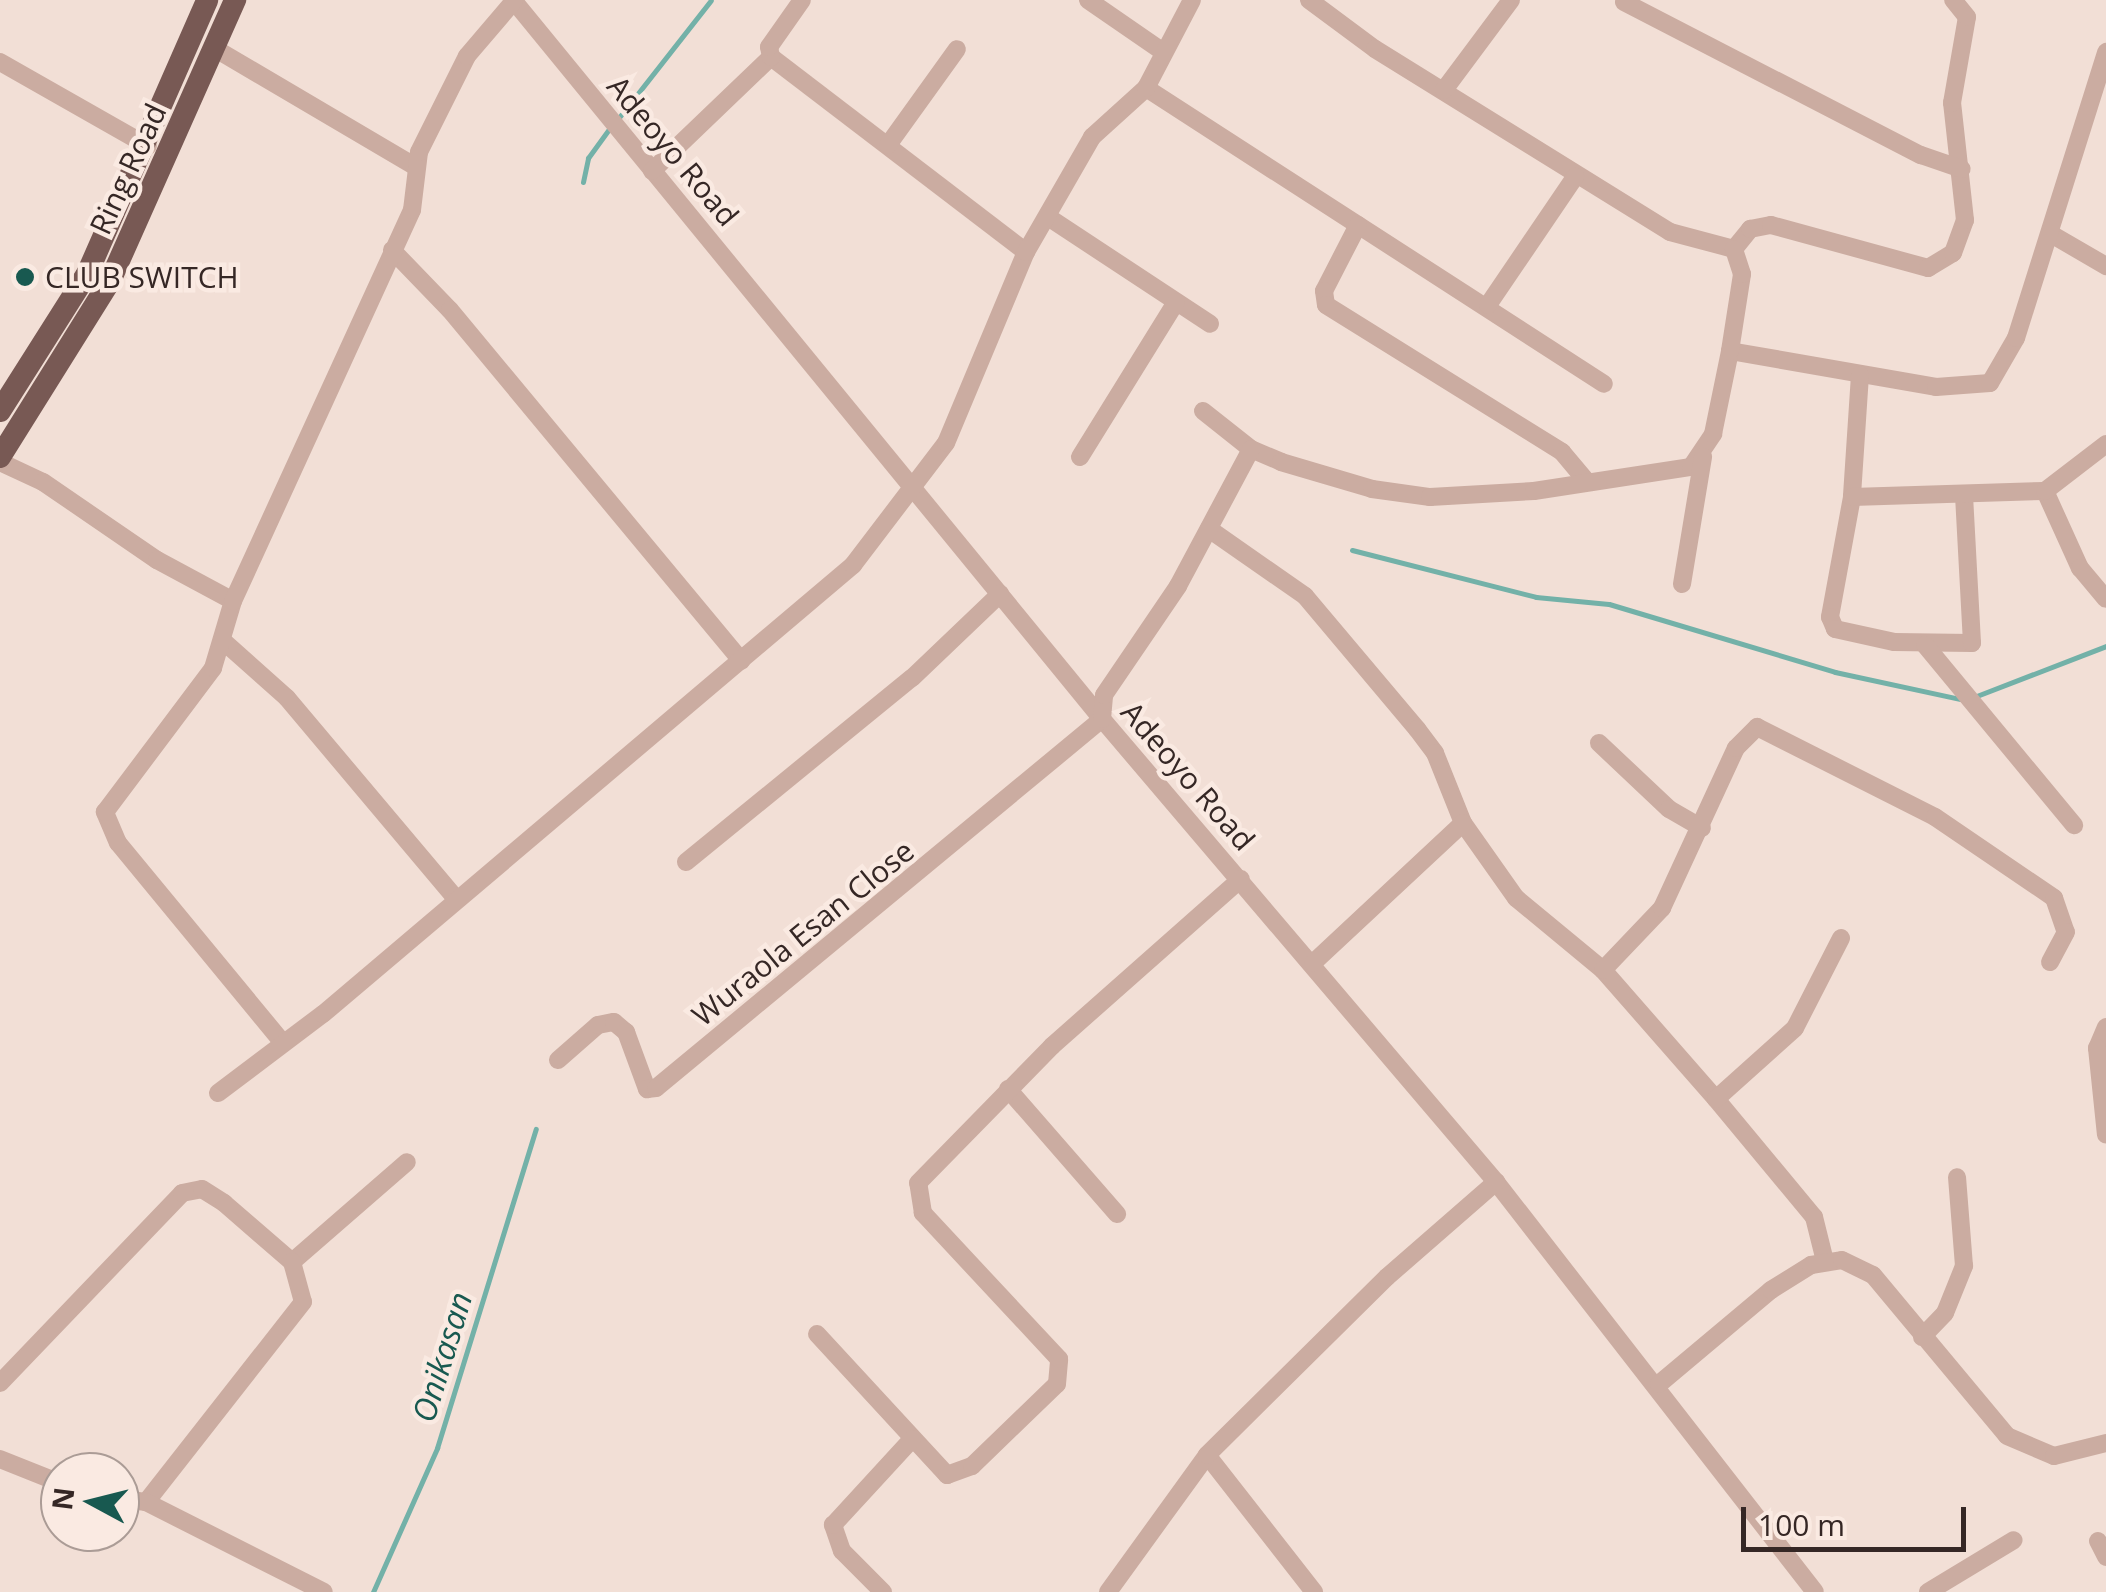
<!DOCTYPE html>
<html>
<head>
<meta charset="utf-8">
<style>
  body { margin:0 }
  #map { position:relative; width:2106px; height:1592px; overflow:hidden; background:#f2dfd6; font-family:"Open Sans",sans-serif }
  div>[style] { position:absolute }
  .stream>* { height:5px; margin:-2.5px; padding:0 2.5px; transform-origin:2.5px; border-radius:2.5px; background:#73b1a8 }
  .minor>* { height:18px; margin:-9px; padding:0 9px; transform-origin:9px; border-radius:9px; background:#cbaca1 }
  .major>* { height:22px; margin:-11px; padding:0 11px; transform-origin:11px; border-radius:11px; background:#785954 }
  .dots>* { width:28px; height:28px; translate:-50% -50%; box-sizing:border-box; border:5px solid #faeae2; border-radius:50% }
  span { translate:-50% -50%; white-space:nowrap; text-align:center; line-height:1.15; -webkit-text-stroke:9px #faeae2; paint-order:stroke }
  .street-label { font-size:30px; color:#352725 }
  .poi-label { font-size:30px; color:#352725 }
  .left { translate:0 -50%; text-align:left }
  .water-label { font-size:32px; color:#185950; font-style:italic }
  .north { position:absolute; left:40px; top:1452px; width:100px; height:100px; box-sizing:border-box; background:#faeae2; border:2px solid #ab9c96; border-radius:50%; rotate:277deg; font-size:28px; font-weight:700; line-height:40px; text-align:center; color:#352725 }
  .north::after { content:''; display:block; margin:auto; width:35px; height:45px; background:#185950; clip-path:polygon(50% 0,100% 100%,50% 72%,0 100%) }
  .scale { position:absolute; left:1741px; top:1507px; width:225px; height:45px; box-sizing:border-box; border:5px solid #352725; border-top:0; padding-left:12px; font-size:30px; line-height:35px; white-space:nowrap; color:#352725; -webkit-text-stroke:8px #faeae2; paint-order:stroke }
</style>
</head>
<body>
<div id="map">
  <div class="stream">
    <div style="left:617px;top:120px;width:152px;rotate:-51.9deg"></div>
    <div style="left:583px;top:182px;width:25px;rotate:-78deg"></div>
    <div style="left:588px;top:158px;width:37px;rotate:-54deg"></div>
    <div style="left:1352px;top:550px;width:190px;rotate:14.3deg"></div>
    <div style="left:1536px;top:597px;width:73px;rotate:5.5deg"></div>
    <div style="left:1609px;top:604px;width:236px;rotate:16.7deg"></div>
    <div style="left:1835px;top:672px;width:132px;rotate:12.2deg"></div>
    <div style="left:1974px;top:697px;width:142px;rotate:-21.1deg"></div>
    <div style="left:373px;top:1592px;width:158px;rotate:-66deg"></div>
    <div style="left:437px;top:1448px;width:334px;rotate:-72.8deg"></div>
  </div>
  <div class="minor">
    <div style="left:513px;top:0;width:929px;rotate:50.68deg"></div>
    <div style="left:1102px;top:719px;width:608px;rotate:49.6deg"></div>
    <div style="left:1496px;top:1182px;width:519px;rotate:52.12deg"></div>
    <div style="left:1088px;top:0;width:90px;rotate:34.6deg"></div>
    <div style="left:1309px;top:0;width:82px;rotate:36.6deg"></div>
    <div style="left:1375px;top:49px;width:347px;rotate:31.8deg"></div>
    <div style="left:1670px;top:232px;width:66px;rotate:14.9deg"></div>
    <div style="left:1734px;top:249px;width:26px;rotate:-51deg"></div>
    <div style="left:1750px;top:229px;width:21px;rotate:-11deg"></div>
    <div style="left:1771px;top:225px;width:163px;rotate:15.3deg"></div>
    <div style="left:1928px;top:268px;width:29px;rotate:-31deg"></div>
    <div style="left:1953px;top:253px;width:35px;rotate:-70deg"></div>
    <div style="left:1965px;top:220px;width:118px;rotate:-96.3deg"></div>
    <div style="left:1952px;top:103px;width:87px;rotate:-80.1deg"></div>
    <div style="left:1967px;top:17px;width:22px;rotate:-129deg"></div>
    <div style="left:1624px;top:2px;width:334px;rotate:27.3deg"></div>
    <div style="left:1921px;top:155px;width:43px;rotate:18.9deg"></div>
    <div style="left:214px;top:48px;width:232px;rotate:30.5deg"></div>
    <div style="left:771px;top:57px;width:321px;rotate:37.4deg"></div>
    <div style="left:0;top:62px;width:170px;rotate:29.6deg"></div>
    <div style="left:1146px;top:88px;width:545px;rotate:32.87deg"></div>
    <div style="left:1444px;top:90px;width:112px;rotate:-53.3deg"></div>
    <div style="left:888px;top:145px;width:118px;rotate:-54.3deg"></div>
    <div style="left:652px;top:171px;width:165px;rotate:-43.8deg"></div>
    <div style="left:771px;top:57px;width:10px;rotate:-101deg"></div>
    <div style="left:769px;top:47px;width:57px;rotate:-54.9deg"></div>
    <div style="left:1048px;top:217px;width:194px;rotate:33.4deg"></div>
    <div style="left:1358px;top:225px;width:74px;rotate:117.3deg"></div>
    <div style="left:1324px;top:291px;width:14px;rotate:82deg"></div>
    <div style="left:1326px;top:305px;width:278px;rotate:31.9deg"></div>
    <div style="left:1562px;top:452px;width:39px;rotate:50deg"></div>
    <div style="left:2051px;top:234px;width:64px;rotate:30.2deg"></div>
    <div style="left:392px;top:250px;width:83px;rotate:46deg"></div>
    <div style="left:450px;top:310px;width:456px;rotate:50.3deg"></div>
    <div style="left:1488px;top:305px;width:155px;rotate:-55.8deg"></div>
    <div style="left:1730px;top:351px;width:209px;rotate:9.9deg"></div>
    <div style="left:1936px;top:387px;width:54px;rotate:-4.2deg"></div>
    <div style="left:1990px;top:383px;width:52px;rotate:-60deg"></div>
    <div style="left:2016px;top:338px;width:300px;rotate:-72.5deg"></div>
    <div style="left:1860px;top:375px;width:122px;rotate:93.8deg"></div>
    <div style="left:1852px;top:497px;width:122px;rotate:100.4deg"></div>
    <div style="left:1830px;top:617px;width:13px;rotate:67deg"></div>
    <div style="left:1835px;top:629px;width:60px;rotate:12.4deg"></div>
    <div style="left:1894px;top:642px;width:78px;rotate:0.7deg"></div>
    <div style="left:1972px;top:643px;width:147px;rotate:-93.1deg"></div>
    <div style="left:1203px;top:411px;width:61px;rotate:38.4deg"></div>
    <div style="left:1251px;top:449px;width:33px;rotate:23deg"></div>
    <div style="left:1281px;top:462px;width:95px;rotate:16.5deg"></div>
    <div style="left:1372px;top:489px;width:59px;rotate:7.9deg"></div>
    <div style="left:1430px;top:497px;width:104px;rotate:-3.3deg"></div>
    <div style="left:1534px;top:491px;width:159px;rotate:-8.7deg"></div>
    <div style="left:1691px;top:467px;width:40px;rotate:-56deg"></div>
    <div style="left:1713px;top:434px;width:85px;rotate:-78.4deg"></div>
    <div style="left:1730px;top:351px;width:78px;rotate:-81.1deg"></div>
    <div style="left:1742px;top:274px;width:26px;rotate:-108deg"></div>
    <div style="left:1080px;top:457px;width:182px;rotate:-58.2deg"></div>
    <div style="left:0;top:462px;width:47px;rotate:24.9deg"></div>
    <div style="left:43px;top:482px;width:138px;rotate:34.4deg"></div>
    <div style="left:157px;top:560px;width:86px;rotate:28.3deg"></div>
    <div style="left:2045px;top:491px;width:85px;rotate:65.6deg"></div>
    <div style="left:2080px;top:568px;width:40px;rotate:50deg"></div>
    <div style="left:1852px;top:497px;width:193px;rotate:-1.8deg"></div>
    <div style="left:2045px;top:491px;width:77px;rotate:-37.6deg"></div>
    <div style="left:1209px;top:529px;width:117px;rotate:34.9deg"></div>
    <div style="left:1305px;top:596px;width:174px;rotate:49.9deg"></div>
    <div style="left:1417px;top:729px;width:30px;rotate:53deg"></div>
    <div style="left:1435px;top:753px;width:75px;rotate:68.2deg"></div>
    <div style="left:1463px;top:823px;width:92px;rotate:54.8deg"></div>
    <div style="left:1516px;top:898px;width:113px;rotate:39.6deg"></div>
    <div style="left:1603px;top:970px;width:171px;rotate:48.8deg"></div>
    <div style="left:1716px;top:1099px;width:153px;rotate:50.3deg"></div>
    <div style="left:1814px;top:1217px;width:45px;rotate:76deg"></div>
    <div style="left:1682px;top:584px;width:129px;rotate:-80.6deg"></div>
    <div style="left:222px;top:640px;width:87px;rotate:41.7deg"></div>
    <div style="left:287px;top:698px;width:259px;rotate:49.9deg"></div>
    <div style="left:1925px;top:645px;width:234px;rotate:50.4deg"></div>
    <div style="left:1599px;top:743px;width:96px;rotate:43.3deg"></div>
    <div style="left:1669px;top:809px;width:38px;rotate:30deg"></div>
    <div style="left:686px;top:862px;width:291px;rotate:-39.2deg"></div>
    <div style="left:912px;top:678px;width:122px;rotate:-43.7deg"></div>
    <div style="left:1313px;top:963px;width:205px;rotate:-43deg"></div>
    <div style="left:1603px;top:970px;width:86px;rotate:-46.4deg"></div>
    <div style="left:1662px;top:908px;width:176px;rotate:-65.2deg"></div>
    <div style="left:1736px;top:748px;width:30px;rotate:-45deg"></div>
    <div style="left:1757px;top:727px;width:199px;rotate:26.8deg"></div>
    <div style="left:1935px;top:817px;width:144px;rotate:34.2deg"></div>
    <div style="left:2054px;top:898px;width:36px;rotate:71deg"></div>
    <div style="left:2066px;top:932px;width:34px;rotate:118deg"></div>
    <div style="left:2106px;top:1027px;width:23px;rotate:113deg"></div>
    <div style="left:2097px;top:1048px;width:87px;rotate:84.1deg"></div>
    <div style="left:283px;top:1043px;width:259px;rotate:-129.5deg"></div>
    <div style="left:118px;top:843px;width:34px;rotate:-113deg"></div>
    <div style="left:105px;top:812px;width:180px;rotate:-53.1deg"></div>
    <div style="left:213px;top:668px;width:70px;rotate:-73.4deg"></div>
    <div style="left:233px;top:601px;width:430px;rotate:-65.4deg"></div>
    <div style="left:412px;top:210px;width:58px;rotate:-83.1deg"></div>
    <div style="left:419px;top:152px;width:107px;rotate:-63.4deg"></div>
    <div style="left:467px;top:56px;width:72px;rotate:-49.5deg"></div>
    <div style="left:558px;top:1060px;width:53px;rotate:-41.2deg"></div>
    <div style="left:598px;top:1025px;width:16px;rotate:-11deg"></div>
    <div style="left:614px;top:1022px;width:16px;rotate:40deg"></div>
    <div style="left:626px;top:1032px;width:61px;rotate:69.8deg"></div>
    <div style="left:647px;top:1089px;width:9px;rotate:-6deg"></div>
    <div style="left:656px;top:1088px;width:579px;rotate:-39.6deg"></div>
    <div style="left:1102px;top:719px;width:24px;rotate:-85deg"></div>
    <div style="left:1104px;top:695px;width:132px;rotate:-55.8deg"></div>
    <div style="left:1178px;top:586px;width:155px;rotate:-61.9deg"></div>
    <div style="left:1008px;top:1089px;width:166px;rotate:48.9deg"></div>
    <div style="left:218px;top:1093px;width:131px;rotate:-37deg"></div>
    <div style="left:323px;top:1014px;width:695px;rotate:-40.27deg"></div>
    <div style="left:853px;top:565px;width:153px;rotate:-52.7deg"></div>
    <div style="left:946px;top:443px;width:207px;rotate:-67.3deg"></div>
    <div style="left:1026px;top:252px;width:133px;rotate:-60.1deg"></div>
    <div style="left:1092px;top:137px;width:73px;rotate:-42.2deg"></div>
    <div style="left:1146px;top:88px;width:99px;rotate:-62.4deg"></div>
    <div style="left:1716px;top:1099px;width:106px;rotate:-41.9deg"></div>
    <div style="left:1795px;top:1028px;width:101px;rotate:-62.9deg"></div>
    <div style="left:292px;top:1262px;width:152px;rotate:-41deg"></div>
    <div style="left:817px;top:1334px;width:192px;rotate:47.3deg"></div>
    <div style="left:947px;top:1475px;width:27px;rotate:-20deg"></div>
    <div style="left:972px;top:1466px;width:118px;rotate:-44deg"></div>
    <div style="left:1057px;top:1384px;width:25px;rotate:-85deg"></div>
    <div style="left:1059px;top:1359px;width:200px;rotate:-133deg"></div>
    <div style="left:923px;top:1213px;width:30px;rotate:-99deg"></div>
    <div style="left:918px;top:1183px;width:192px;rotate:-45.6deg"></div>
    <div style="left:1052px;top:1046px;width:252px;rotate:-41.5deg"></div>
    <div style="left:1922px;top:1337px;width:33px;rotate:-46deg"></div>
    <div style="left:1945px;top:1313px;width:51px;rotate:-68deg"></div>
    <div style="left:1964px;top:1266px;width:89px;rotate:-94.5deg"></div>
    <div style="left:0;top:1383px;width:263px;rotate:-46.2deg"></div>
    <div style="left:182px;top:1193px;width:20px;rotate:-11deg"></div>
    <div style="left:202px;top:1189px;width:26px;rotate:32deg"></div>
    <div style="left:224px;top:1203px;width:90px;rotate:40.9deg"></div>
    <div style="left:292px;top:1262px;width:41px;rotate:74.6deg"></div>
    <div style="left:303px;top:1302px;width:254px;rotate:128.1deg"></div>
    <div style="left:1659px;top:1384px;width:146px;rotate:-40deg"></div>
    <div style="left:1771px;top:1290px;width:47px;rotate:-32deg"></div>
    <div style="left:1811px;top:1265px;width:31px;rotate:-9deg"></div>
    <div style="left:1842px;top:1260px;width:34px;rotate:26deg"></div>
    <div style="left:1873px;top:1275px;width:209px;rotate:50.2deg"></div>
    <div style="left:2007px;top:1436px;width:51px;rotate:23.1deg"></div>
    <div style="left:2054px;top:1456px;width:54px;rotate:-14deg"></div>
    <div style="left:1207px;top:1455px;width:174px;rotate:52deg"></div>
    <div style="left:0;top:1459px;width:65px;rotate:21.8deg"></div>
    <div style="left:120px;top:1498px;width:26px;rotate:9deg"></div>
    <div style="left:146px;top:1502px;width:199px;rotate:26.8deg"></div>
    <div style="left:2098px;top:1541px;width:18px;rotate:63deg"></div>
    <div style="left:883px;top:1592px;width:58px;rotate:-135deg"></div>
    <div style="left:842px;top:1551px;width:28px;rotate:-109deg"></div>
    <div style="left:833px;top:1525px;width:117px;rotate:-47.4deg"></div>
    <div style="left:1108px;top:1592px;width:169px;rotate:-54.1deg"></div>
    <div style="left:1207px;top:1455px;width:253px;rotate:-44.7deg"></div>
    <div style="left:1387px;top:1277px;width:145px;rotate:-41.1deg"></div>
    <div style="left:1928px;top:1592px;width:100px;rotate:-31.2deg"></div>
  </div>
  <div class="major">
    <div style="left:0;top:411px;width:162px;rotate:-57.6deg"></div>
    <div style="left:87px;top:274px;width:299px;rotate:-66.3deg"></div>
    <div style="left:0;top:457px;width:208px;rotate:-58deg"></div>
    <div style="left:110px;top:281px;width:308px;rotate:-66deg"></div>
  </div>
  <div class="dots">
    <div style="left:25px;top:277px;background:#185950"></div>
  </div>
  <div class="street-label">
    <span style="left:673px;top:151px;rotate:50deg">Adeoyo Road</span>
    <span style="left:128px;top:169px;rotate:-65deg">Ring Road</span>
    <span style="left:1188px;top:776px;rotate:49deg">Adeoyo Road</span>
    <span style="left:803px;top:933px;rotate:-39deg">Wuraola Esan Close</span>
  </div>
  <div class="poi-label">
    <span class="left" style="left:45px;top:277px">CLUB SWITCH</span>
  </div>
  <div class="water-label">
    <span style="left:442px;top:1357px;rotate:-73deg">Onikasan</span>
  </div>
  <div class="north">N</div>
  <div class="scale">100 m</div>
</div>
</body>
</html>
